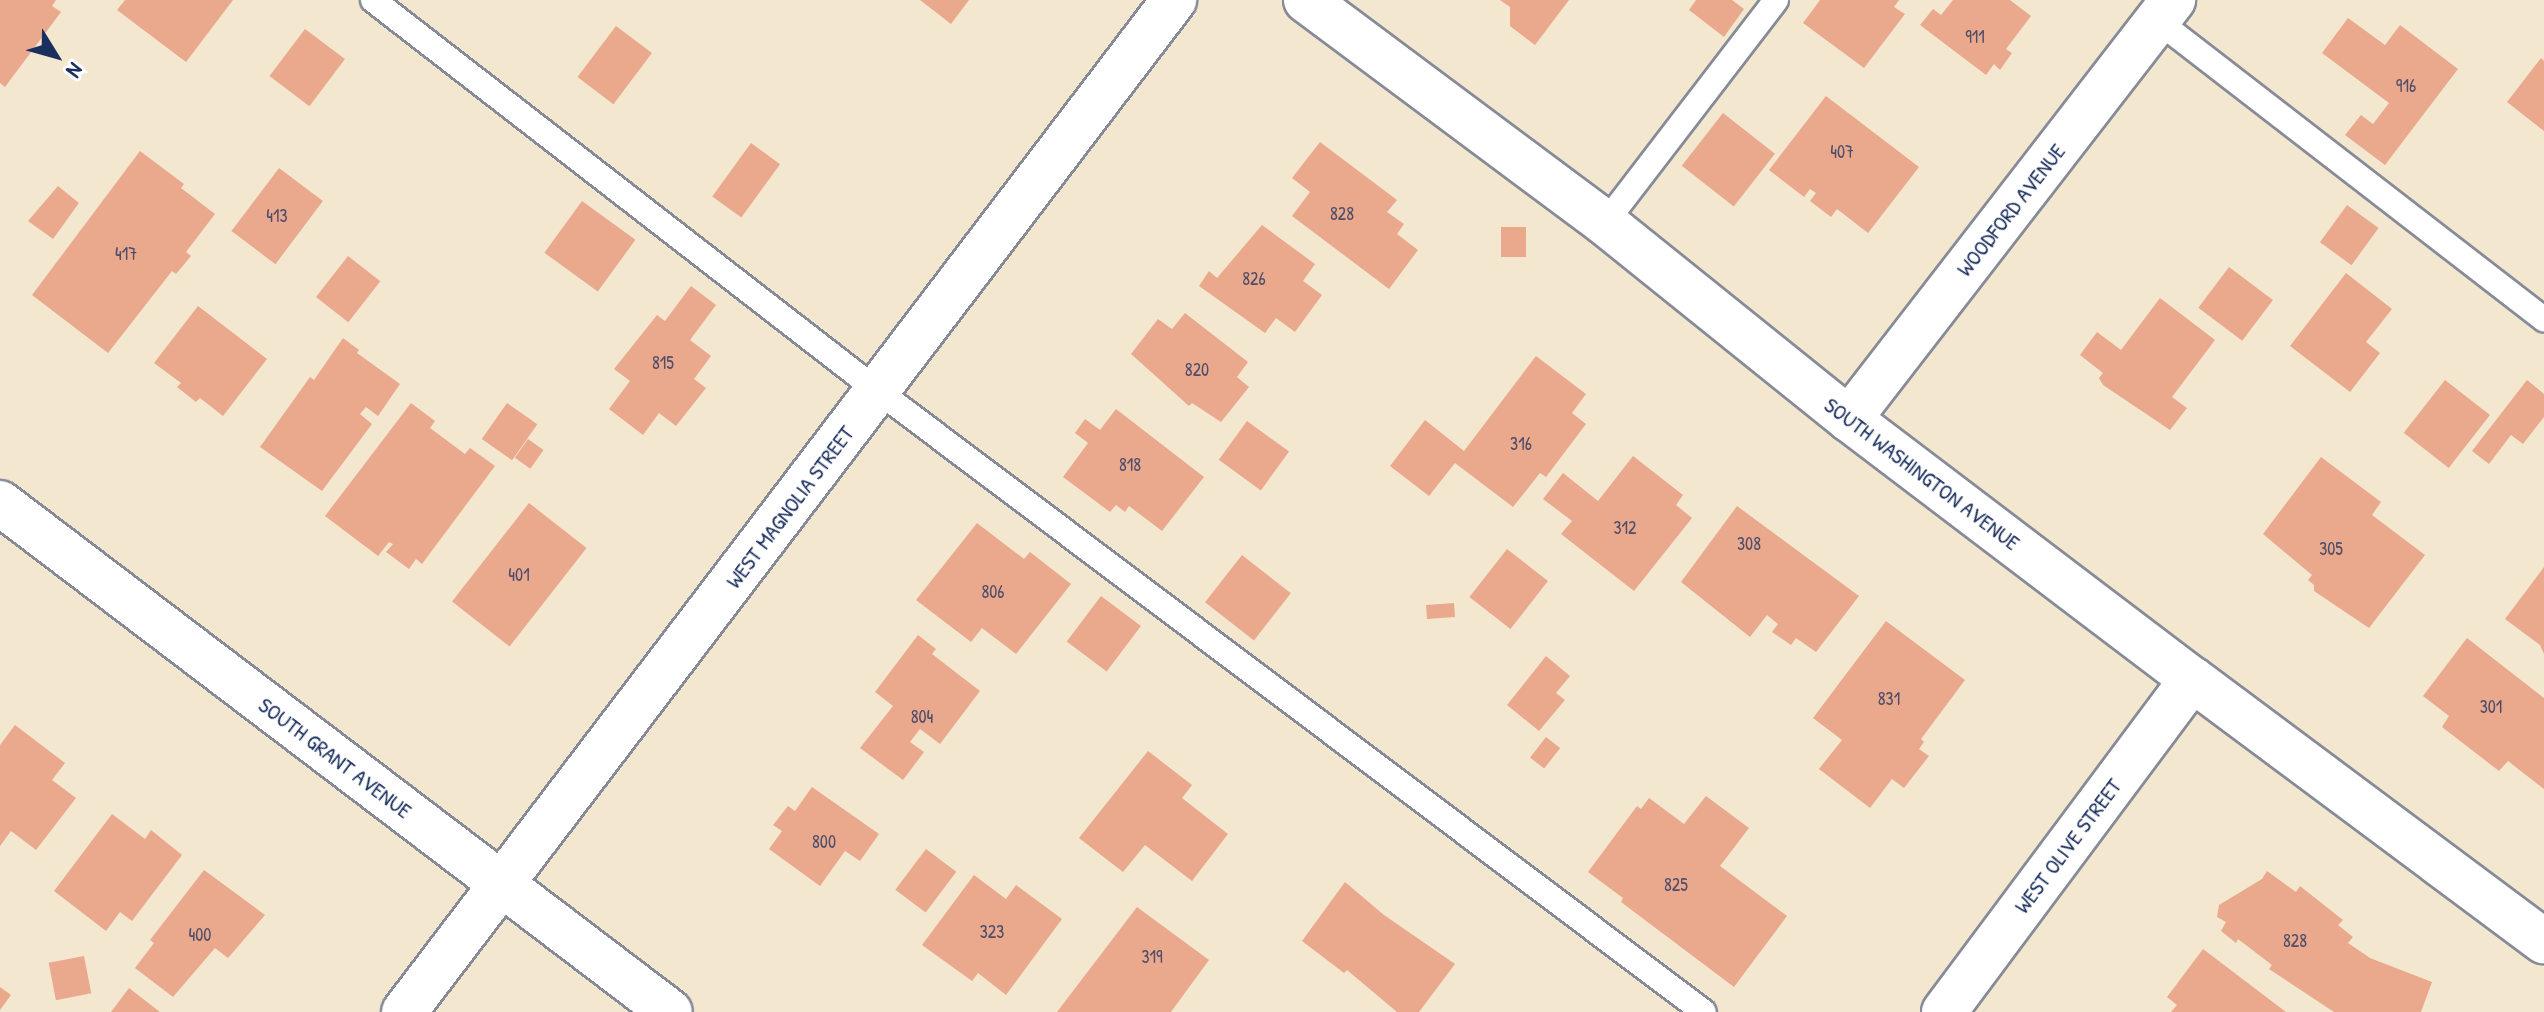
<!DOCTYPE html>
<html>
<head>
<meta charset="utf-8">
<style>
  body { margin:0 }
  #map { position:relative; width:2544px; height:1012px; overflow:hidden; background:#f3e7d0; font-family:"Patrick Hand",sans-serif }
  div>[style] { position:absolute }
  .building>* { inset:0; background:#eaa98d; transform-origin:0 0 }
  .roads { filter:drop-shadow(2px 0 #878b97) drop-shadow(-2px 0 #878b97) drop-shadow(0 2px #878b97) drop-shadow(0 -2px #878b97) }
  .lane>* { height:24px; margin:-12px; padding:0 12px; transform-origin:12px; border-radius:12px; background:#fff }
  .street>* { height:44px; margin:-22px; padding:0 22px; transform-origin:22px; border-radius:22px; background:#fff }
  span { translate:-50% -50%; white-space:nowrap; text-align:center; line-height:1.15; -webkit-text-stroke:6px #fff; paint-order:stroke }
  .number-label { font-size:18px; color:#4f4e6a }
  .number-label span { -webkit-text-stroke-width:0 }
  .street-label { font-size:22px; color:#1b2f5e }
  .north { position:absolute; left:16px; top:16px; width:80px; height:80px; -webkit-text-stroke:6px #fff; paint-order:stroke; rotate:127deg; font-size:22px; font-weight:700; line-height:32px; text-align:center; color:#1b2f5e }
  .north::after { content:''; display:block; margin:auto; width:28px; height:36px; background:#1b2f5e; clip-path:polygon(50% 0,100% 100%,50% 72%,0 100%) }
</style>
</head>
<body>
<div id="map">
  <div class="building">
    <div style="clip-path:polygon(0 0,56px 0,52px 6px,61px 12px,5px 87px,0 83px)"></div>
    <div style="clip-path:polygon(125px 0,233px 0,186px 62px,117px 10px)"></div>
    <div style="clip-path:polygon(920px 0,969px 0,951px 24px)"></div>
    <div style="clip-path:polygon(1500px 0,1569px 0,1535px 45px,1510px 26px,1510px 7px)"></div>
    <div style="clip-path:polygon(1696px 0,1732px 0,1744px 9px,1724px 37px,1689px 10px)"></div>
    <div style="clip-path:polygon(1820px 0,1899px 0,1894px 7px,1905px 14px,1864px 68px,1803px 23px)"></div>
    <div style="clip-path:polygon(1953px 0,2010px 0,2031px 16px,2006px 49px,2012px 53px,2000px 70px,1994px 64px,1986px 75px,1920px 25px,1933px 9px,1941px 15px)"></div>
    <div style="clip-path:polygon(2348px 18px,2385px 45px,2400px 25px,2458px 69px,2385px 165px,2345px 135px,2361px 115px,2373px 124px,2389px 103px,2322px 53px)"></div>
    <div style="left:616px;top:26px;width:45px;height:64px;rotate:37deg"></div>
    <div style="left:305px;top:29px;width:50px;height:59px;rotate:37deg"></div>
    <div style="clip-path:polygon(2541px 58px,2544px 61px,2544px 131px,2507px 102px)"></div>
    <div style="clip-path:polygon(1826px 96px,1919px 167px,1868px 233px,1837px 209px,1831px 217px,1810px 201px,1816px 193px,1810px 189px,1804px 197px,1769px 170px)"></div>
    <div style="left:1723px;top:113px;width:66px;height:67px;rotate:38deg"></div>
    <div style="clip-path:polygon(1320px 142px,1397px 200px,1387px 212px,1404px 224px,1397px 234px,1418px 250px,1389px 289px,1292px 216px,1310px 192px,1292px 178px)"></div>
    <div style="left:751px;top:143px;width:36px;height:66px;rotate:36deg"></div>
    <div style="clip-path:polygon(140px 151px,184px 184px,181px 188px,215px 214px,186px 252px,191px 256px,176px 274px,172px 271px,108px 353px,32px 295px)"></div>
    <div style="left:279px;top:168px;width:55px;height:79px;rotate:37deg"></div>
    <div style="clip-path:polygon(58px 186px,79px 203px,53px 239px,28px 221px)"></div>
    <div style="left:582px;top:201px;width:66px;height:64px;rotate:36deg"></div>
    <div style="left:2347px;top:205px;width:39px;height:46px;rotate:36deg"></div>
    <div style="clip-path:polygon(1262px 225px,1315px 264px,1303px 281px,1322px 295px,1295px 332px,1276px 318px,1265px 333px,1199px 286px,1209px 271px,1217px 278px)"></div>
    <div style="left:1501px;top:227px;width:25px;height:30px"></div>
    <div style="left:348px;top:256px;width:41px;height:52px;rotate:38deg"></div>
    <div style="left:2229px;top:267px;width:55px;height:51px;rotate:37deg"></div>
    <div style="clip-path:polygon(2346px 273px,2392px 309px,2366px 342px,2380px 353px,2350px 392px,2290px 346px)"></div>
    <div style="clip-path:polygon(691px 286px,716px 305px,690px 340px,711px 356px,694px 379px,706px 388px,676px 426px,659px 413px,643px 435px,609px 409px,630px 381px,614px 369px,657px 315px,665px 321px)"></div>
    <div style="clip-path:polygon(2160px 298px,2215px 340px,2172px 397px,2187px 408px,2170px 430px,2103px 385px,2099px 378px,2103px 373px,2080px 355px,2097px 332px,2121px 350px)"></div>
    <div style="clip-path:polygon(198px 306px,267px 359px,223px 416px,200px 398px,196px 402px,177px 387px,181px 383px,154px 363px)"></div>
    <div style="clip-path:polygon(1185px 313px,1248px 362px,1237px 377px,1249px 387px,1221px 422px,1192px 403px,1189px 406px,1131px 354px,1158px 319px,1172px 329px)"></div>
    <div style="clip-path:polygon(343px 338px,359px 350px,357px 353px,400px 384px,378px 416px,366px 407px,360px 414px,372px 424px,322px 491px,260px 447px,310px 377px,314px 380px)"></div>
    <div style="clip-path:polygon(1536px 356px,1586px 394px,1572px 413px,1586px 424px,1546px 477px,1540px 473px,1513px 507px,1455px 463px,1429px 496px,1390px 466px,1425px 420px,1464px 451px)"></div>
    <div style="left:2445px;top:380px;width:57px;height:67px;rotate:38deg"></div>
    <div style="clip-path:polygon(2527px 380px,2544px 394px,2544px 417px,2523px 444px,2511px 435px,2489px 464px,2472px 451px)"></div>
    <div style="clip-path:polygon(411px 403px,435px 421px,430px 428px,465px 454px,470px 448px,495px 466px,422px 564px,416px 559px,409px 569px,386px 552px,393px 544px,389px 542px,378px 556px,325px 516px)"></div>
    <div style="left:507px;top:403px;width:37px;height:44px;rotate:35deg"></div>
    <div style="clip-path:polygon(1116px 409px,1204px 477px,1162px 531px,1129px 506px,1125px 512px,1116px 505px,1110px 512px,1063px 477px,1088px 443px,1075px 433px,1085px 419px,1100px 430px)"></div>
    <div style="left:1247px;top:421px;width:52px;height:48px;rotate:36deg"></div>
    <div style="left:528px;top:439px;width:19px;height:23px;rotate:35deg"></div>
    <div style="clip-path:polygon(1633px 456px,1683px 495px,1676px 505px,1692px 518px,1634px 591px,1561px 534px,1572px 521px,1543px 499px,1563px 473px,1598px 501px)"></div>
    <div style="clip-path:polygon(2321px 457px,2381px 502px,2372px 515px,2425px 555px,2369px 628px,2314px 591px,2314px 585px,2308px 580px,2312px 575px,2263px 534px)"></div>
    <div style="left:529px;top:503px;width:73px;height:125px;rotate:38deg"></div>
    <div style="clip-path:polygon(1737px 506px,1859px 596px,1816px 652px,1796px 638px,1791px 645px,1772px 632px,1778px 624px,1767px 615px,1750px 637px,1681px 582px)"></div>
    <div style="clip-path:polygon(977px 523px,1024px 559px,1030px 552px,1071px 584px,1016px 654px,982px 628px,971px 642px,916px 600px)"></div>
    <div style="left:1507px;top:549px;width:52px;height:61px;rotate:38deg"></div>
    <div style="left:1242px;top:555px;width:62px;height:60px;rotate:38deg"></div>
    <div style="clip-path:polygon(2544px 567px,2544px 654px,2540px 645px,2505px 619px)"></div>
    <div style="left:1101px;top:596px;width:50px;height:57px;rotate:37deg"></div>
    <div style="left:1454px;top:603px;width:14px;height:28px;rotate:86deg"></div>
    <div style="clip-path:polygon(1886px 621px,1965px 680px,1921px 739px,1924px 742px,1919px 749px,1929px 756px,1904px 788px,1892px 779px,1870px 808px,1819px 769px,1842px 740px,1813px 718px)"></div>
    <div style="clip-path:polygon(918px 635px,936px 649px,932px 654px,980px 691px,940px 744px,920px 729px,910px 742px,924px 752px,903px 780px,860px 748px,893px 706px,875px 692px)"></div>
    <div style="clip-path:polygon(2467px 638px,2544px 698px,2544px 789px,2508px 761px,2499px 771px,2442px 727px,2449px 716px,2423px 696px)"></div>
    <div style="clip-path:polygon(1546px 656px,1570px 676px,1556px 693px,1565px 700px,1539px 731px,1507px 705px)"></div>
    <div style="clip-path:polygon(15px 725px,65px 763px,52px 780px,76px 798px,36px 850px,11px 831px,0 846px,0 745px)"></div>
    <div style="left:1546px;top:737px;width:18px;height:26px;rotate:38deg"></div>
    <div style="clip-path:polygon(1148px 751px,1192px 785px,1182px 798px,1228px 834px,1192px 881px,1145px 845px,1123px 872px,1079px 838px)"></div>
    <div style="clip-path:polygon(812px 787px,879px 834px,860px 861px,845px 851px,820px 886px,769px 849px,782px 831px,773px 825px,788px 806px,795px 811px)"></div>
    <div style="clip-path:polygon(1706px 796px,1749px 828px,1720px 866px,1787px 916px,1734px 987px,1621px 902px,1623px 898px,1588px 872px,1637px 806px,1641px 809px,1649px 798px,1684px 824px)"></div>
    <div style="clip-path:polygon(112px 814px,145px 839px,151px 830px,182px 855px,132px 921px,120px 912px,106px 931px,54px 891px)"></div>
    <div style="left:926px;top:849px;width:38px;height:51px;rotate:37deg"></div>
    <div style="clip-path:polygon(204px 870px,265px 915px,228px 958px,215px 948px,173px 997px,135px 968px,154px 943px,150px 940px)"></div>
    <div style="clip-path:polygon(2267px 871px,2296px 892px,2300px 886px,2343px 920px,2338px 925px,2353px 937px,2348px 943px,2370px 958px,2432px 982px,2421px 1012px,2334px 1012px,2269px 969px,2272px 965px,2238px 939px,2236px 943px,2221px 931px,2226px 922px,2217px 917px,2219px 905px,2262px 879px)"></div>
    <div style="clip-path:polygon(974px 875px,1006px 899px,1016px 885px,1062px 919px,1006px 995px,978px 973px,972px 981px,922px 945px)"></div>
    <div style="clip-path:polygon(1345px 882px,1384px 915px,1455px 964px,1419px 1012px,1397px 1012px,1347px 970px,1344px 973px,1302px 941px)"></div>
    <div style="clip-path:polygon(1137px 907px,1209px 960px,1171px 1012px,1057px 1012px)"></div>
    <div style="clip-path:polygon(2203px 949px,2286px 1012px,2171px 1012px,2177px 1005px,2167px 997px)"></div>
    <div style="left:84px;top:956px;width:38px;height:36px;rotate:79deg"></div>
    <div style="clip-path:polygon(0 987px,11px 995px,0 1010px)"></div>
    <div style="clip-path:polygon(129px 988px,160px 1012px,111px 1012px)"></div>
  </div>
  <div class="roads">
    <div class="lane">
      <div style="left:373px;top:0;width:639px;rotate:37.75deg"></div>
      <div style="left:878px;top:391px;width:1033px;rotate:36.94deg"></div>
      <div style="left:2158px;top:21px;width:488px;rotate:37.7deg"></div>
      <div style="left:1605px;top:223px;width:281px;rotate:-52.5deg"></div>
    </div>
    <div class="street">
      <div style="left:1306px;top:0;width:373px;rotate:36.7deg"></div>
      <div style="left:1605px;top:223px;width:313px;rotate:38.8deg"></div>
      <div style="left:1849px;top:419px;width:430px;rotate:37.2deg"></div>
      <div style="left:2192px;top:679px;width:439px;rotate:36.7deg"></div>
      <div style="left:1849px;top:419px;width:530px;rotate:-52.29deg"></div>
      <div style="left:0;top:503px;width:841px;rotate:37.22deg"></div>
      <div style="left:404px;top:1012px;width:1272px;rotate:-52.73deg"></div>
      <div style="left:1944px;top:1012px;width:415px;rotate:-53.3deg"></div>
    </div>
  </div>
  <div class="number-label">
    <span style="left:1975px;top:37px">911</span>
    <span style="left:2406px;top:86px">916</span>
    <span style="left:1842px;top:152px">407</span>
    <span style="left:1342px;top:214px">828</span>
    <span style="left:277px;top:216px">413</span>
    <span style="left:126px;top:254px">417</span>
    <span style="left:1254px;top:279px">826</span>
    <span style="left:663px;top:363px">815</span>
    <span style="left:1197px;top:370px">820</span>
    <span style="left:1521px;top:444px">316</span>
    <span style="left:1130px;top:465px">818</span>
    <span style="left:1625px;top:528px">312</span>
    <span style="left:1749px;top:544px">308</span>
    <span style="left:2331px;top:549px">305</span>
    <span style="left:519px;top:575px">401</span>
    <span style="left:993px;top:592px">806</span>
    <span style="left:1889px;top:699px">831</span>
    <span style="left:2491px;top:707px">301</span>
    <span style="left:922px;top:717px">804</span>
    <span style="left:824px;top:842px">800</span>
    <span style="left:1676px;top:885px">825</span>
    <span style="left:992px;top:932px">323</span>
    <span style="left:200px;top:935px">400</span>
    <span style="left:2295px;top:941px">828</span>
    <span style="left:1152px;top:957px">319</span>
  </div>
  <div class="street-label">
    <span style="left:2011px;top:210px;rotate:-52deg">WOODFORD AVENUE</span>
    <span style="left:1922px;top:474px;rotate:37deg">SOUTH WASHINGTON AVENUE</span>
    <span style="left:790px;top:507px;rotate:-53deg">WEST MAGNOLIA STREET</span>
    <span style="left:335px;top:758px;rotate:37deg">SOUTH GRANT AVENUE</span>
    <span style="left:2068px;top:846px;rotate:-53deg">WEST OLIVE STREET</span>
  </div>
  <div class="north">N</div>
</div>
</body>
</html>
